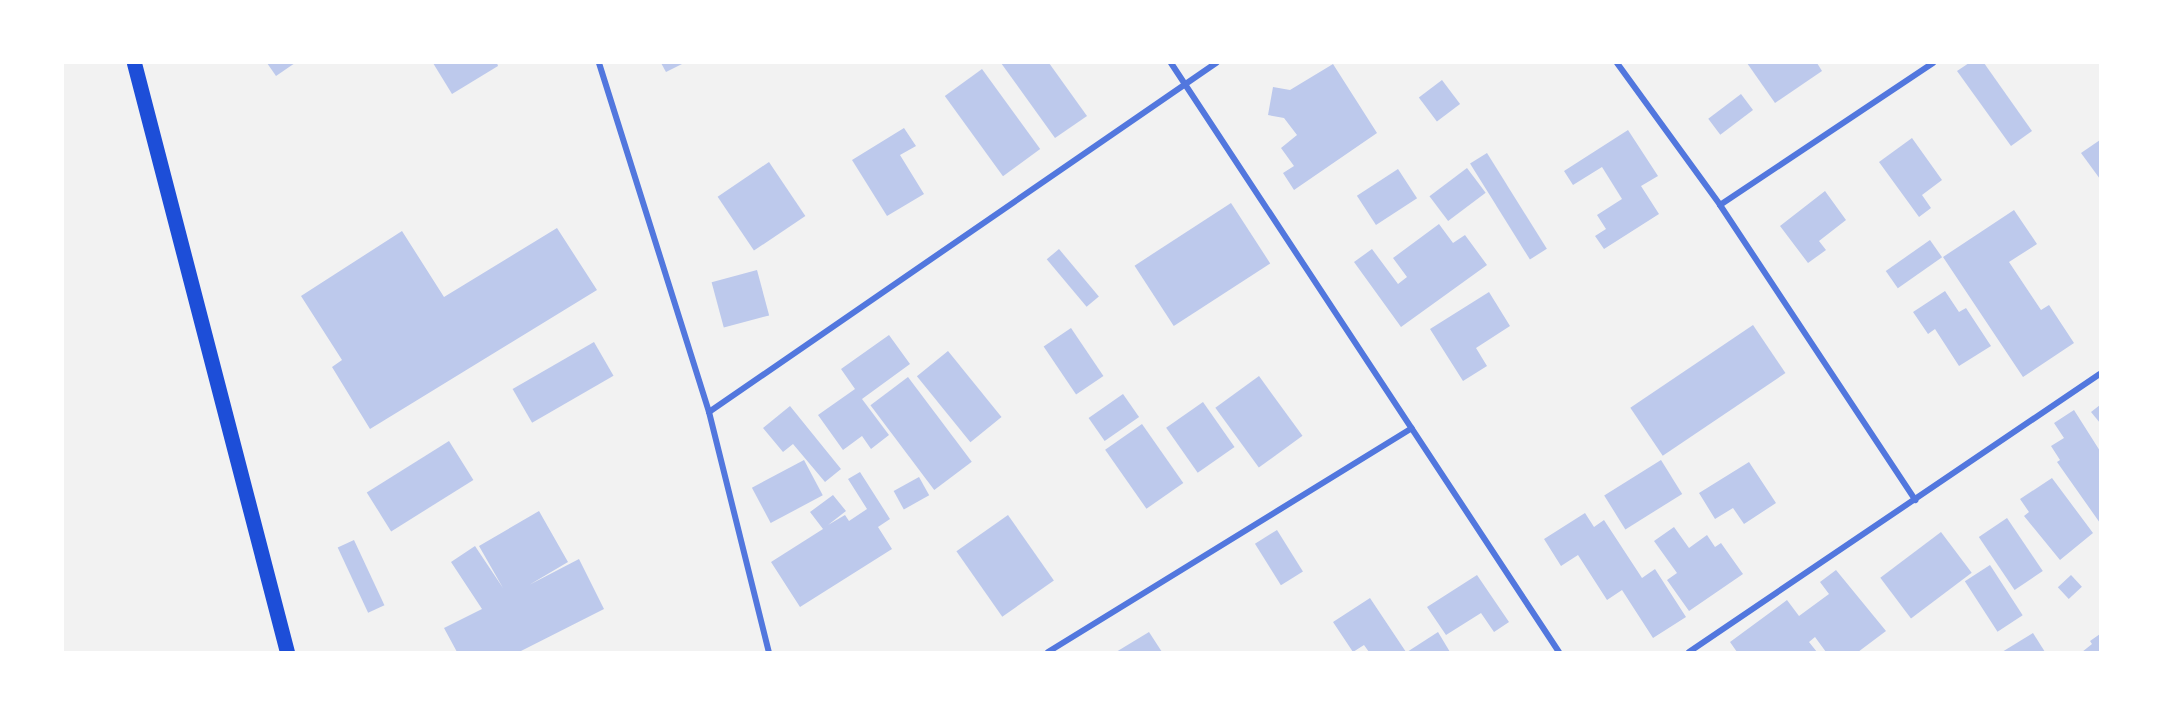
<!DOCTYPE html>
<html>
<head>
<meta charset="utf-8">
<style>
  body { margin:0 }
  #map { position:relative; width:2163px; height:715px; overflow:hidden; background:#f2f2f2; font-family:"Archivo Narrow",sans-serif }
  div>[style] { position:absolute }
  .building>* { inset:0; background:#bdc9ec; transform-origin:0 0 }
  .minor>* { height:6px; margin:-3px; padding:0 3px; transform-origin:3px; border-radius:3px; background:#5277de }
  .primary>* { height:15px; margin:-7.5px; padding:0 7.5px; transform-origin:7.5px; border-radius:7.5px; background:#1d4ed8 }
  span { translate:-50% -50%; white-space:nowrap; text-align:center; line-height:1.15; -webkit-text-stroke:6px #fff; paint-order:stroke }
  .frame { position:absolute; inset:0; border:64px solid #fff; pointer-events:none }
</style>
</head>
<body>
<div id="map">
  <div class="building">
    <div style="clip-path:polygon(267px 63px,295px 63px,276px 76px)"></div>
    <div style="clip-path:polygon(433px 63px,497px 63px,498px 66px,452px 94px)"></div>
    <div style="clip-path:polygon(661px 63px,684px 63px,666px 72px)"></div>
    <div style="clip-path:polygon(1001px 63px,1049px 63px,1087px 116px,1055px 138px)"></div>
    <div style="clip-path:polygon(1747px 63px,1817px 63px,1822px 71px,1775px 103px)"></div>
    <div style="clip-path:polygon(1969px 63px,1984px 63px,2032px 131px,2011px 146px,1957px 71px)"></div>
    <div style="clip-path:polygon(1333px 64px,1377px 133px,1294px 190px,1283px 173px,1294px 166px,1281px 148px,1297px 135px,1284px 118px,1268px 115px,1273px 87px,1290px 90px)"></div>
    <div style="left:982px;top:69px;width:99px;height:46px;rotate:54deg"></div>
    <div style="left:1442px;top:80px;width:30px;height:29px;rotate:53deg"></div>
    <div style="left:1741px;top:94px;width:20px;height:41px;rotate:53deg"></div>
    <div style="clip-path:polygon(904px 128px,916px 146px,900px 155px,924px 194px,887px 216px,852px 160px)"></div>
    <div style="clip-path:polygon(1628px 130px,1658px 176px,1641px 186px,1659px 214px,1604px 249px,1595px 236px,1606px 229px,1597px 215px,1622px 199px,1602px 167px,1573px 185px,1564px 171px)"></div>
    <div style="clip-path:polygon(1912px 138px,1942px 180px,1922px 195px,1931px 208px,1919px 217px,1879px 162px)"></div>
    <div style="clip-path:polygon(2100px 140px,2100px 179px,2081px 153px)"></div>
    <div style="left:1487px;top:153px;width:113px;height:20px;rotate:58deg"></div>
    <div style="left:769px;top:162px;width:65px;height:62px;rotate:56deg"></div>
    <div style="left:1467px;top:168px;width:31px;height:47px;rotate:53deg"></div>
    <div style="left:1398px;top:169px;width:35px;height:49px;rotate:57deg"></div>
    <div style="clip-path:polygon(1825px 191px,1846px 220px,1819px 241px,1826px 250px,1808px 263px,1780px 226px)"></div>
    <div style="left:1231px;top:203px;width:72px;height:115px;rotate:57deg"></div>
    <div style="clip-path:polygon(2014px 210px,2037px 244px,2009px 262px,2041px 310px,2049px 305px,2074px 343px,2023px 377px,1943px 257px)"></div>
    <div style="clip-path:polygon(1439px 224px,1453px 243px,1465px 235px,1487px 265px,1401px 327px,1354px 262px,1372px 249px,1398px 284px,1407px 277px,1393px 258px)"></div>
    <div style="clip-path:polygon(557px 228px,597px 290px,370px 429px,332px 367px,342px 360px,301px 296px,402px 231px,444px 297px)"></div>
    <div style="left:1930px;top:240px;width:21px;height:54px;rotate:55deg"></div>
    <div style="left:1059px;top:249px;width:62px;height:16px;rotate:50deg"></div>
    <div style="left:757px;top:270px;width:47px;height:47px;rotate:75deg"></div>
    <div style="clip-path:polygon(1945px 291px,1959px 312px,1966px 308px,1991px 346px,1959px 366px,1935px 329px,1928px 334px,1913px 312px)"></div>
    <div style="clip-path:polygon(1489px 292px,1510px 326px,1476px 348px,1487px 366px,1463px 381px,1430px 329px)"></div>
    <div style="left:1753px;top:325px;width:58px;height:148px;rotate:56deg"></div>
    <div style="left:1071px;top:328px;width:58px;height:33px;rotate:56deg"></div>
    <div style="clip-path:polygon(889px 335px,910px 364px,862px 399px,889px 435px,871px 449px,862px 436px,843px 450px,818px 415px,855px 389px,841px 369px)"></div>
    <div style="left:594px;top:342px;width:39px;height:94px;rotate:60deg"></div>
    <div style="left:948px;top:351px;width:85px;height:40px;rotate:51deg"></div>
    <div style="left:1259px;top:376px;width:74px;height:54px;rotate:54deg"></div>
    <div style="left:908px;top:377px;width:106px;height:47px;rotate:53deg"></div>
    <div style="left:1123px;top:394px;width:28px;height:42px;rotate:55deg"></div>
    <div style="left:1203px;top:402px;width:55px;height:45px;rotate:55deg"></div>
    <div style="clip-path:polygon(2100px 405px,2100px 423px,2091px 412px)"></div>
    <div style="clip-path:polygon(790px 406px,841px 469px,825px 482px,793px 444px,783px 452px,763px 428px)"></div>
    <div style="clip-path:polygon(2074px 410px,2100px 451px,2100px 523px,2057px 462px,2060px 460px,2051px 446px,2064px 438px,2054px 423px)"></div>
    <div style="left:1142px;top:424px;width:72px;height:45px;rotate:55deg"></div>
    <div style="left:449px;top:441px;width:46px;height:97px;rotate:58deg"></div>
    <div style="left:804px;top:460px;width:40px;height:59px;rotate:62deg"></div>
    <div style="left:1661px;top:460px;width:40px;height:67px;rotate:58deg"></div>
    <div style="clip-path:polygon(1749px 462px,1776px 503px,1744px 524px,1733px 508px,1715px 519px,1699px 493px)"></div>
    <div style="clip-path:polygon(860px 472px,890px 519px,878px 527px,892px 549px,800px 607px,771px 562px,823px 529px,810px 512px,833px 495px,846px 511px,828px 525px,845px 515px,849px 521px,867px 509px,848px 479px)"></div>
    <div style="left:919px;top:477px;width:21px;height:29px;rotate:61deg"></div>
    <div style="clip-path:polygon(2052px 478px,2093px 533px,2060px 560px,2024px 516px,2029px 512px,2020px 499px)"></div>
    <div style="clip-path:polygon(539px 511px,568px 562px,529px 585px,579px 559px,604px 609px,519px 652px,457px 652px,444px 628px,482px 609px,451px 562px,475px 546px,503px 588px,479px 546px)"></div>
    <div style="clip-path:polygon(1585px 513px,1594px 527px,1604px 520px,1642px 578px,1655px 569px,1686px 617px,1653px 638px,1622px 590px,1607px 600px,1578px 555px,1561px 566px,1544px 539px)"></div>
    <div style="left:1008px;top:515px;width:80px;height:63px;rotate:55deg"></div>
    <div style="left:2007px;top:518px;width:64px;height:34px;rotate:56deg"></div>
    <div style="clip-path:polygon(1674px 527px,1689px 548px,1707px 535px,1715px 547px,1721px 543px,1743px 574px,1689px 611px,1667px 580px,1677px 573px,1654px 541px)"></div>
    <div style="left:1277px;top:530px;width:49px;height:26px;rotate:58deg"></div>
    <div style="left:1941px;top:532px;width:51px;height:76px;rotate:53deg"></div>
    <div style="left:354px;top:540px;width:72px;height:18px;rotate:65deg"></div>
    <div style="left:1990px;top:565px;width:60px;height:30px;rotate:57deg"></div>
    <div style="clip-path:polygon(1836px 570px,1886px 631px,1858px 652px,1826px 652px,1815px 637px,1809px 642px,1817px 652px,1737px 652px,1730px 642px,1787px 600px,1799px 616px,1829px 594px,1820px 582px)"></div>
    <div style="clip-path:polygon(1477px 575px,1509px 622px,1494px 632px,1481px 613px,1446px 635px,1427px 607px)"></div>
    <div style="left:2071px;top:575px;width:16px;height:18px;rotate:47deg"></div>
    <div style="clip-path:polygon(1370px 598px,1406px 652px,1369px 652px,1364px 645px,1353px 652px,1333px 622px)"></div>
    <div style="clip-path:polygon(1149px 632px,1162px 652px,1116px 652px)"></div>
    <div style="clip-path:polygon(1438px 632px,1450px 652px,1407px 652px)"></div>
    <div style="clip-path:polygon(2033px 633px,2045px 652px,2002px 652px)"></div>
    <div style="clip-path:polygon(2100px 634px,2100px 652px,2082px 652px,2092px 644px,2090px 641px)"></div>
  </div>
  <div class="minor">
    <div style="left:599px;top:63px;width:366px;rotate:72.5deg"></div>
    <div style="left:709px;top:412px;width:247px;rotate:76deg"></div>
    <div style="left:1171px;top:63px;width:705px;rotate:56.63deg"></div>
    <div style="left:1617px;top:63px;width:175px;rotate:54deg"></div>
    <div style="left:1720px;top:205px;width:354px;rotate:56.5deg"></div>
    <div style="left:1720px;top:205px;width:256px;rotate:-33.7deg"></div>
    <div style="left:709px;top:412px;width:616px;rotate:-34.54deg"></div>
    <div style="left:1048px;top:652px;width:427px;rotate:-31.6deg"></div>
    <div style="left:1689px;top:652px;width:496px;rotate:-34.1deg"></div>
  </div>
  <div class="primary">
    <div style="left:134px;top:63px;width:609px;rotate:75.44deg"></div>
  </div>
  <div class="frame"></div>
</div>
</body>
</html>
